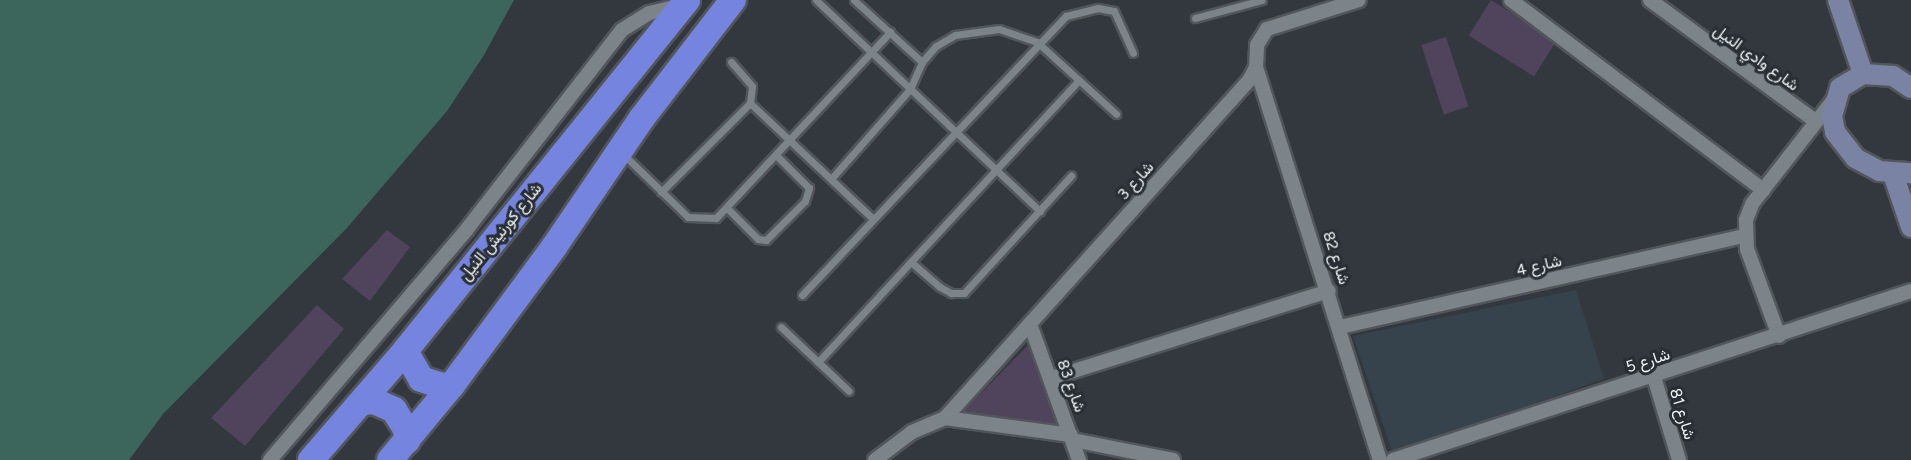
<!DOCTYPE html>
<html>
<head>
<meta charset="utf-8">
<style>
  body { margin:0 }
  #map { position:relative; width:1911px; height:460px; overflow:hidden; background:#32383d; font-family:Figtree,Vazirmatn,sans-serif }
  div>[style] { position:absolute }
  .built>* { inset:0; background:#37434c }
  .green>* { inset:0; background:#4f445b; transform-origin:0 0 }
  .water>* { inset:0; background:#3c665b }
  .roads { filter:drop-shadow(2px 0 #52565b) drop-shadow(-2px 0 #52565b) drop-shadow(0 2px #52565b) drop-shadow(0 -2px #52565b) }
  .lane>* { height:7px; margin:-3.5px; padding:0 3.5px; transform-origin:3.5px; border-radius:3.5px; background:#7c8389 }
  .street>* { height:14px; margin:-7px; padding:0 7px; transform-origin:7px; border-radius:7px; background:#7c8389 }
  .secondary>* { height:20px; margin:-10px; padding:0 10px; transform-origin:10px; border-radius:10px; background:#7a83a3 }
  .highway>* { height:26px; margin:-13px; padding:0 13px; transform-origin:13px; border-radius:13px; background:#7484df }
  span { translate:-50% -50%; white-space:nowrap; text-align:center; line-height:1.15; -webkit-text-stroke:6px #282e33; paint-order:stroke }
  .street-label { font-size:16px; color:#f0f4f7 }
</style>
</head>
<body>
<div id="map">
  <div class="built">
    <div style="clip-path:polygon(1576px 290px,1604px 379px,1393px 454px,1353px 336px)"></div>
  </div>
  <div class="green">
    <div style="left:1491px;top:0;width:77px;height:42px;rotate:32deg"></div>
    <div style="left:1446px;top:37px;width:73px;height:26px;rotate:72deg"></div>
    <div style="clip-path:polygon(387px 230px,410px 247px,370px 301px,342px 279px)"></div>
    <div style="clip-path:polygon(317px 305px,344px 329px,245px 446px,211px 418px)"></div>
    <div style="clip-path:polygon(1030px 343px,1059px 426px,962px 413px)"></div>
  </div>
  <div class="water">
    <div style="clip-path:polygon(0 0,514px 0,484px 55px,447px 111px,346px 229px,163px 414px,129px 460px,0 460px)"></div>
  </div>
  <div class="roads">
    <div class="lane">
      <div style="left:816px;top:0;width:308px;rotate:43.3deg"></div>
      <div style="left:854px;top:0;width:92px;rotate:42.4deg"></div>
      <div style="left:1195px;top:18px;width:69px;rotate:-15deg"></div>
      <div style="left:750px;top:103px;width:169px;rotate:43.3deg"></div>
      <div style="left:624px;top:155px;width:89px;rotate:44.1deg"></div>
      <div style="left:688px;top:217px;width:28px;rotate:2deg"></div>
      <div style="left:716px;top:218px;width:255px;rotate:-46.9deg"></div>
      <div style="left:831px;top:179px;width:120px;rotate:-48.7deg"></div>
      <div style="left:910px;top:89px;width:30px;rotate:-66deg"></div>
      <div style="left:922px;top:62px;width:21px;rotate:-49deg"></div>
      <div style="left:936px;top:46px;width:22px;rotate:-30deg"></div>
      <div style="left:955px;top:35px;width:44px;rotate:-7.8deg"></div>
      <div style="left:999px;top:29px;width:40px;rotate:18.9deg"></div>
      <div style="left:1037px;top:42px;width:107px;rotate:42.3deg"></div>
      <div style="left:661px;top:192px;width:126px;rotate:-45deg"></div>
      <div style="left:750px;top:103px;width:17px;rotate:-83deg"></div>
      <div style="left:752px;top:86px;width:32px;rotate:-131deg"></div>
      <div style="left:728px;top:209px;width:42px;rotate:45deg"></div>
      <div style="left:758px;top:239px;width:8px;rotate:7deg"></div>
      <div style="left:766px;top:240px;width:55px;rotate:-45deg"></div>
      <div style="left:805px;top:201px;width:14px;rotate:-73deg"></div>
      <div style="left:809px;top:188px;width:45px;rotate:-135deg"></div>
      <div style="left:911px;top:262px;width:38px;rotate:41deg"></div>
      <div style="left:940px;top:287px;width:13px;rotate:29deg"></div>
      <div style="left:951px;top:293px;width:13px"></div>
      <div style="left:964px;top:293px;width:159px;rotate:-47.6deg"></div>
      <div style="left:802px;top:295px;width:384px;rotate:-46.6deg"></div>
      <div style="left:1066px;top:16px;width:33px;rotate:-14deg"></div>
      <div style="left:1098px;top:8px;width:16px;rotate:11deg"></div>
      <div style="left:1114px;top:11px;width:46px;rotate:65.7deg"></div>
      <div style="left:781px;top:327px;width:93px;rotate:43.3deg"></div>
      <div style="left:818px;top:362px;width:384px;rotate:-47.2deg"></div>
    </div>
    <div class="street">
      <div style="left:1511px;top:0;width:316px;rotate:37deg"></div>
      <div style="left:1650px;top:0;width:203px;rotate:36.2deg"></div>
      <div style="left:1256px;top:67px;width:412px;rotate:72.5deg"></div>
      <div style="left:1030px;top:324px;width:145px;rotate:70.2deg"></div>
      <div style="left:1340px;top:327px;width:415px;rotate:-12.7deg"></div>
      <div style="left:1779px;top:336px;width:93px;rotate:-110.2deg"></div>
      <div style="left:1747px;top:249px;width:29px;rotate:-92deg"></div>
      <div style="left:1746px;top:220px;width:17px;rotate:-69deg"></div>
      <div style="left:1752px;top:204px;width:133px;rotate:-52deg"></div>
      <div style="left:1654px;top:377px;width:87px;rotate:73.2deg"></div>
      <div style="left:1051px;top:378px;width:291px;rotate:-17.4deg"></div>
      <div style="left:945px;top:418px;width:127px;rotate:7.7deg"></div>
      <div style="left:1073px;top:440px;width:102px;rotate:11.3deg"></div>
      <div style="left:270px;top:460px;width:304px;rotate:-49.5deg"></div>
      <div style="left:467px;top:229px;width:252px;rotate:-52.1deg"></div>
      <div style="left:622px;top:30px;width:32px;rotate:-32deg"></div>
      <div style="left:649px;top:13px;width:32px;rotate:-13deg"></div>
      <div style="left:875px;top:460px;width:46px;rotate:-37.1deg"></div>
      <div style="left:912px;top:432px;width:36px;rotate:-23deg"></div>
      <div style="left:945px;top:418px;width:456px;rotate:-48deg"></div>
      <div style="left:1250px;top:79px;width:13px;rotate:-63deg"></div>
      <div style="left:1256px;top:67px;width:22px;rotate:-87deg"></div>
      <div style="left:1257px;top:45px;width:19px;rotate:-58deg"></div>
      <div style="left:1267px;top:29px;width:96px;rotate:-17.5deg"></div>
      <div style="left:1393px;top:460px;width:545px;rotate:-18.07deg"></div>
    </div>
    <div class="secondary">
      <div style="left:1838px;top:0;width:78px;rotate:71.3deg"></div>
      <div style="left:1911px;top:88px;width:22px;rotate:-146deg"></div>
      <div style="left:1893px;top:76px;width:30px;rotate:-176deg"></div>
      <div style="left:1863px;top:74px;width:27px;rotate:149deg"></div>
      <div style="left:1840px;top:88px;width:29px;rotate:106deg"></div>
      <div style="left:1832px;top:116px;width:16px;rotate:79deg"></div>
      <div style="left:1835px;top:132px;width:33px;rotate:52deg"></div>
      <div style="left:1855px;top:158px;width:27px;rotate:28deg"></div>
      <div style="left:1879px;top:171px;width:32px;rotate:4deg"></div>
      <div style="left:1893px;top:174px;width:56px;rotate:71.2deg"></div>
    </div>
    <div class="highway">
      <div style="left:405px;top:351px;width:32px;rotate:60deg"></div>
      <div style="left:421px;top:379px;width:22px;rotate:18deg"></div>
      <div style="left:442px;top:386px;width:10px;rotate:-6deg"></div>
      <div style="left:362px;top:402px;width:12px;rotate:-5deg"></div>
      <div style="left:374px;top:401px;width:22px;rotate:24deg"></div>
      <div style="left:394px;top:410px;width:22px;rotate:58deg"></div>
      <div style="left:406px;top:429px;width:12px;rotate:85deg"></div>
      <div style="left:311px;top:460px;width:144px;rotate:-49.2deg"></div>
      <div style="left:405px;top:351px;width:450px;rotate:-51.2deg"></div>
      <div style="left:390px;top:460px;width:97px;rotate:-50.4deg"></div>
      <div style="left:452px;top:385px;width:172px;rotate:-53.5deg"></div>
      <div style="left:554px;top:247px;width:156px;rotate:-55.7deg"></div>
      <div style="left:642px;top:118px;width:149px;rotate:-52.4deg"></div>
    </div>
  </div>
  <div class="street-label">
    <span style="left:1756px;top:58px;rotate:36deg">شارع وادي النيل</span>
    <span style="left:1136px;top:181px;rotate:-48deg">شارع 3</span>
    <span style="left:501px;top:232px;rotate:-51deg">شارع كورنيش النيل</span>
    <span style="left:1336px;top:258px;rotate:72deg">شارع 82</span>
    <span style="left:1539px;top:266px;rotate:-13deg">شارع 4</span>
    <span style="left:1648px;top:361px;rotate:-18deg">شارع 5</span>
    <span style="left:1071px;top:386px;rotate:70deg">شارع 83</span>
    <span style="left:1682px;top:414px;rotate:73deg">شارع 81</span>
  </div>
</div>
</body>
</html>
